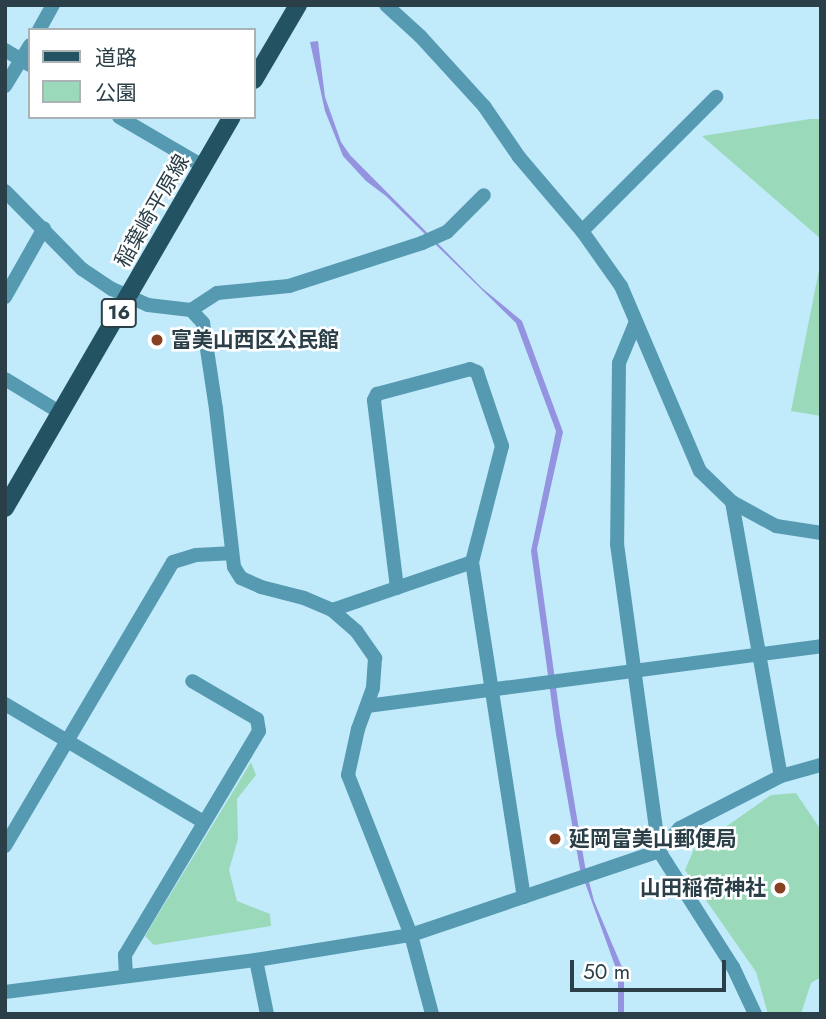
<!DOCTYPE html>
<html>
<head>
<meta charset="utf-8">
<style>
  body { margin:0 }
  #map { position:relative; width:826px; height:1019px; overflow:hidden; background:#c1eafb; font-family:Jost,"Noto Sans JP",sans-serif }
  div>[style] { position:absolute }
  .green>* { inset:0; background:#9adabb }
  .water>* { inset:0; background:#9493e0 }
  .minor>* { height:14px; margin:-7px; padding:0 7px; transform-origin:7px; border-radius:7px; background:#569ab2 }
  .primary>* { height:18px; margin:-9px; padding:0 9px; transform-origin:9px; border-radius:9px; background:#235363 }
  .dots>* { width:19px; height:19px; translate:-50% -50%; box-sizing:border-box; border:4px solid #fff; border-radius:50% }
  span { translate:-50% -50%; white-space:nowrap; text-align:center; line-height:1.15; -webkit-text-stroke:5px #fff; paint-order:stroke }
  .shield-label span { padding:2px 5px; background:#fff; border:2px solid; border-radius:5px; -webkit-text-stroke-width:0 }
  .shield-label { font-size:19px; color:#2a3f47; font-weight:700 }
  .street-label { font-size:21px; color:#2a3f47 }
  .poi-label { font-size:21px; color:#2a3f47; font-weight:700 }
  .left { translate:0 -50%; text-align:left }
  .right { translate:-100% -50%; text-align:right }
  .frame { position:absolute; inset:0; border:7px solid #2a3f47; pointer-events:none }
  .legend { position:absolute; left:28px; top:28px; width:228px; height:91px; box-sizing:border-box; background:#fff; border:2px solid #aab2b5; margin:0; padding:9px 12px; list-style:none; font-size:21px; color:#2a3f47 }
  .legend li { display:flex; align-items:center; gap:14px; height:35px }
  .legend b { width:35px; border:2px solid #aab2b5 }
  .scale { position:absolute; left:570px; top:960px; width:156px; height:32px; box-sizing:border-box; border:4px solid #2a3f47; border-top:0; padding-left:9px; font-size:21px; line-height:24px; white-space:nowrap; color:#2a3f47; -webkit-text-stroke:5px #fff; paint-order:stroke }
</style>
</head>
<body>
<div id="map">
  <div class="green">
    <div style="clip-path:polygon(810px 119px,821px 119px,821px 239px,702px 136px)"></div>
    <div style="clip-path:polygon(821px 260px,821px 416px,791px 411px)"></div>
    <div style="clip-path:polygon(251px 762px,256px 775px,237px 799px,238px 839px,229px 870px,237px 901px,270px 914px,271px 926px,154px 945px,145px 936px)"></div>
    <div style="clip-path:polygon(796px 793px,821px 830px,821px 977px,811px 983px,801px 1014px,768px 1014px,756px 972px,685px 870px,694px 849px,771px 795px)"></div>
  </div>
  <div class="water">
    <div style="clip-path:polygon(318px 41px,325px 97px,341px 142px,350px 155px,482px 288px,522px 321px,563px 432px,537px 549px,560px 716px,585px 866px,594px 901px,624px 972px,624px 1014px,618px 1014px,618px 974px,580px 869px,556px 734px,531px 551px,556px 431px,516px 323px,386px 196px,366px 181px,343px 156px,325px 111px,310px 42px)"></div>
  </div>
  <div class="minor">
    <div style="left:386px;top:5px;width:46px;rotate:42.4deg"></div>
    <div style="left:420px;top:36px;width:95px;rotate:47.6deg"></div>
    <div style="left:484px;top:106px;width:62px;rotate:55.5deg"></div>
    <div style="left:519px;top:157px;width:97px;rotate:49.6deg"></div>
    <div style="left:582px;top:231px;width:67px;rotate:54.7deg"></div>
    <div style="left:621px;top:286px;width:201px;rotate:66.9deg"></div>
    <div style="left:700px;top:471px;width:45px;rotate:44.1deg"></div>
    <div style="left:732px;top:502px;width:50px;rotate:28.6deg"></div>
    <div style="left:776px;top:526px;width:46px;rotate:8.8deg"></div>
    <div style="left:39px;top:30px;width:29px;rotate:-61deg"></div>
    <div style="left:5px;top:50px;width:29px;rotate:31deg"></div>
    <div style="left:5px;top:86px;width:48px;rotate:-58.6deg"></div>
    <div style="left:119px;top:117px;width:97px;rotate:30.3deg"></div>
    <div style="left:5px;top:191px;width:110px;rotate:45.4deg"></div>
    <div style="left:82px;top:269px;width:36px;rotate:34deg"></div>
    <div style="left:112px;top:289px;width:39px;rotate:24deg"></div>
    <div style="left:148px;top:305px;width:43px;rotate:6.6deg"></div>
    <div style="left:191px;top:310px;width:18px;rotate:47deg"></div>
    <div style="left:203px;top:323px;width:87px;rotate:81.4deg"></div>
    <div style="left:216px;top:409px;width:159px;rotate:83.5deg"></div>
    <div style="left:234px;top:567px;width:13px;rotate:58deg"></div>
    <div style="left:241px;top:578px;width:22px;rotate:24deg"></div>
    <div style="left:261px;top:587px;width:44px;rotate:14.3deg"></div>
    <div style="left:304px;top:598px;width:30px;rotate:23deg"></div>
    <div style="left:332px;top:610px;width:33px;rotate:41deg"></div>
    <div style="left:357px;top:632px;width:32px;rotate:55deg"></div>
    <div style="left:375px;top:658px;width:30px;rotate:94deg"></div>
    <div style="left:373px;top:688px;width:44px;rotate:110.1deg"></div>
    <div style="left:358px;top:729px;width:47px;rotate:102.3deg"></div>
    <div style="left:348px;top:775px;width:172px;rotate:68.5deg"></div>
    <div style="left:411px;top:935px;width:82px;rotate:75.1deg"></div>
    <div style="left:582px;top:231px;width:190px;rotate:-45deg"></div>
    <div style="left:5px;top:297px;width:79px;rotate:-60.5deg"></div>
    <div style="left:191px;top:310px;width:31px;rotate:-33deg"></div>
    <div style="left:217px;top:293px;width:72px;rotate:-5.6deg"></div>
    <div style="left:289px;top:286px;width:140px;rotate:-17.9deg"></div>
    <div style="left:422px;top:243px;width:27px;rotate:-24deg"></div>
    <div style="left:447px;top:232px;width:52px;rotate:-45deg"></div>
    <div style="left:635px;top:324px;width:42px;rotate:112.3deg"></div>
    <div style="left:619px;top:363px;width:181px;rotate:90.6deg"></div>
    <div style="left:617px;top:544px;width:310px;rotate:82.2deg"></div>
    <div style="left:659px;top:851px;width:138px;rotate:57.5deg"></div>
    <div style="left:733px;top:967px;width:52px;rotate:64.9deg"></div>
    <div style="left:5px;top:379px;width:66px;rotate:31.3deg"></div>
    <div style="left:732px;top:502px;width:278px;rotate:79.9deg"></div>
    <div style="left:397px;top:588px;width:189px;rotate:-97deg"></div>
    <div style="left:374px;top:400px;width:7px;rotate:-63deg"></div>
    <div style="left:377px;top:394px;width:96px;rotate:-15deg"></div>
    <div style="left:470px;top:369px;width:8px;rotate:23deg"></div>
    <div style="left:477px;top:372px;width:78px;rotate:71.3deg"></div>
    <div style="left:502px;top:446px;width:120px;rotate:104.5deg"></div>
    <div style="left:472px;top:562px;width:339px;rotate:81.2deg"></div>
    <div style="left:332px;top:610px;width:148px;rotate:-18.9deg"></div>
    <div style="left:5px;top:704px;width:231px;rotate:30.7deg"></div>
    <div style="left:367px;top:706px;width:458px;rotate:-7.5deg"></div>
    <div style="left:5px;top:846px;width:330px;rotate:-59.4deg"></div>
    <div style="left:173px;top:562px;width:24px;rotate:-17deg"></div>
    <div style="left:196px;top:555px;width:34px;rotate:-3deg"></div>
    <div style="left:256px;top:960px;width:55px;rotate:78.5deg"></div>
    <div style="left:126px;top:976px;width:21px;rotate:-93deg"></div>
    <div style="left:125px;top:955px;width:261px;rotate:-59.1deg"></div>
    <div style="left:259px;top:731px;width:12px;rotate:-99deg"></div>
    <div style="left:257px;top:719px;width:75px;rotate:-149.7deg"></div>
    <div style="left:5px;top:992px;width:253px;rotate:-7.3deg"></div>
    <div style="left:256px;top:960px;width:157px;rotate:-9.2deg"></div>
    <div style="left:411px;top:935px;width:262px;rotate:-18.7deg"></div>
    <div style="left:659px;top:851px;width:31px;rotate:-48deg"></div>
    <div style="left:680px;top:828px;width:114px;rotate:-27.2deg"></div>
    <div style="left:781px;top:776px;width:41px;rotate:-15.4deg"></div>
  </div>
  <div class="primary">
    <div style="left:254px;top:80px;width:87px;rotate:-59.6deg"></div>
    <div style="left:5px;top:508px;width:452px;rotate:-59.9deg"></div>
  </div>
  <div class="dots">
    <div style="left:157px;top:340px;background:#884120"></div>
    <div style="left:555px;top:839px;background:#884120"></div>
    <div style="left:780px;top:888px;background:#884120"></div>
  </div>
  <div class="shield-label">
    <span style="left:119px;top:313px">16</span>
  </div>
  <div class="street-label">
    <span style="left:152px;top:211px;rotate:-60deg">稲葉崎平原線</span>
  </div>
  <div class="poi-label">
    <span class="left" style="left:171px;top:340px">富美山西区公民館</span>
    <span class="left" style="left:569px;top:839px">延岡富美山郵便局</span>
    <span class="right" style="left:766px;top:888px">山田稲荷神社</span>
  </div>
  <div class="frame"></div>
  <ul class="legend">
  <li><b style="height:9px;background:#235363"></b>道路</li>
  <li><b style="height:19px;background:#9adabb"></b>公園</li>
  </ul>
  <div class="scale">50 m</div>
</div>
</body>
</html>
